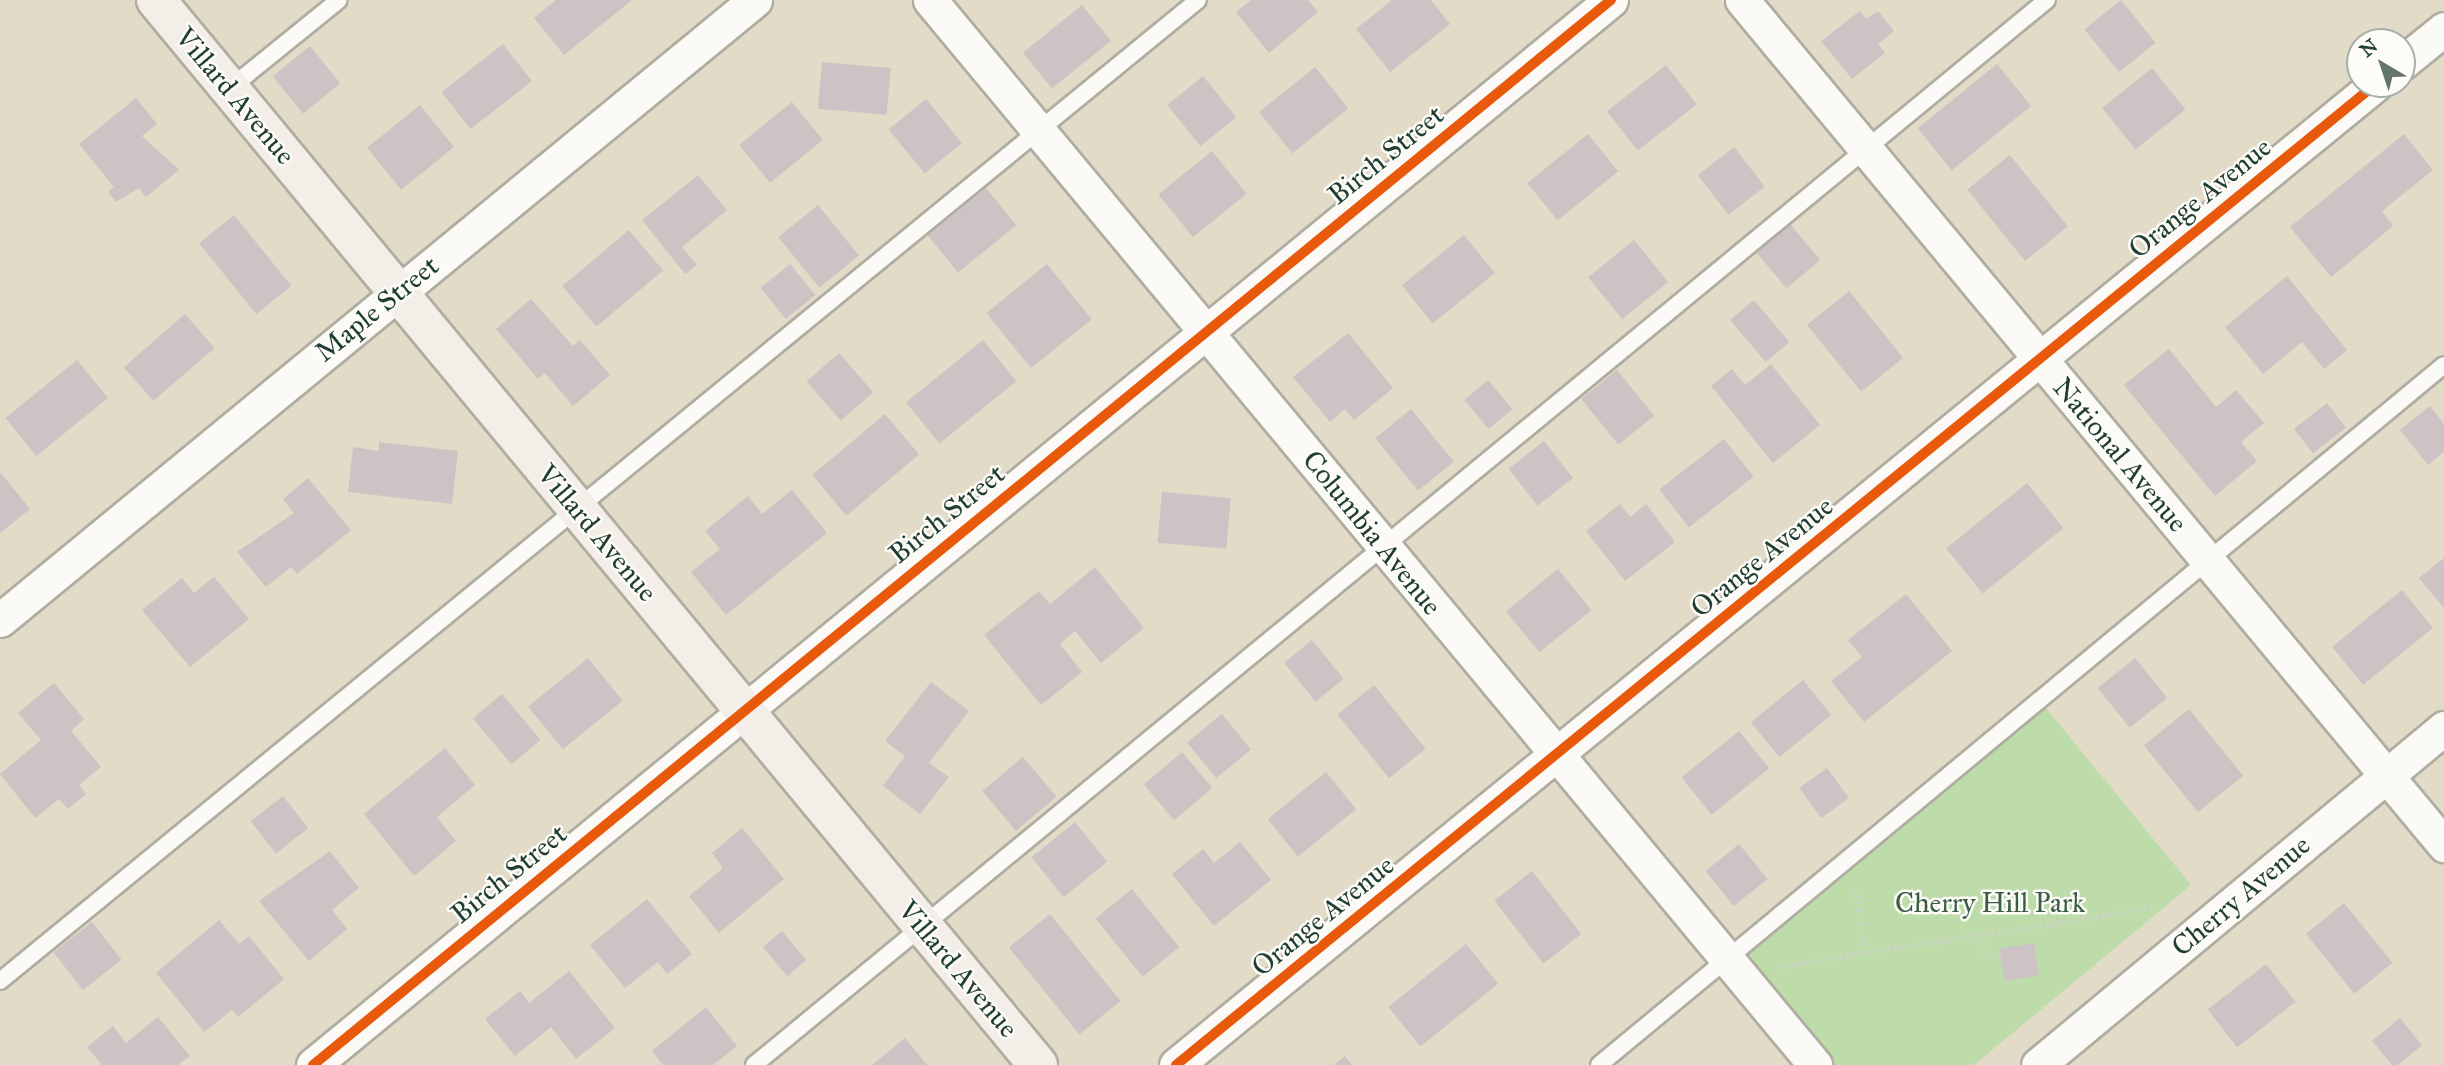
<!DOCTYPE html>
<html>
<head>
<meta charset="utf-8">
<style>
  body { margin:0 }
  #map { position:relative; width:2444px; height:1065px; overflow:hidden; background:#e2dbc8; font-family:"IM FELL Great Primer",serif }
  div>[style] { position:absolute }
  .green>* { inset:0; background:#bddcaa }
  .building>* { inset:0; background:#cdc3c4; transform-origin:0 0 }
  .path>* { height:4.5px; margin-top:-2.25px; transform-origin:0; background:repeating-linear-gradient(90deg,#d1d1cb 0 2px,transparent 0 7px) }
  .roads { filter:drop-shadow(2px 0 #afada0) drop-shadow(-2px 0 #afada0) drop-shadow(0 2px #afada0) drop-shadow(0 -2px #afada0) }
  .lane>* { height:16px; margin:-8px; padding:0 8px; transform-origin:8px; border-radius:8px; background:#fbfaf7 }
  .street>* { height:33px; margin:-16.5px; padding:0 16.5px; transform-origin:16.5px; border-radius:16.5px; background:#fbfaf7 }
  .secondary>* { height:38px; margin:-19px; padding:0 19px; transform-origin:19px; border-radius:19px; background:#f3efe8 }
  .cycleway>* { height:10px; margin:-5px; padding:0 5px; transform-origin:5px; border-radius:5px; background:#e8590c }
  span { translate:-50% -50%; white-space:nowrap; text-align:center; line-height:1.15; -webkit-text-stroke:5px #fdfcf7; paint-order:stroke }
  .street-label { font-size:28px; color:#1f3d34 }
  .park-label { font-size:28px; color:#395d47 }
  .north { position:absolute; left:2346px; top:28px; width:70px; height:70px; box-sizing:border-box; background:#fdfcf7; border:2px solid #a4b0a9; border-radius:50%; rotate:321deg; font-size:19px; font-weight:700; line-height:28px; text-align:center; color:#1f3d34 }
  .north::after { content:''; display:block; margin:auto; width:24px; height:32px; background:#637468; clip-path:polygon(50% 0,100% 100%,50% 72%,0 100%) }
</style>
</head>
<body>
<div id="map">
  <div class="green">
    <div style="clip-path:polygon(2046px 708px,2191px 885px,1974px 1065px,1834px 1065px,1744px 958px)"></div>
  </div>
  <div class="building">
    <div style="clip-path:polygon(556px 0,632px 0,564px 55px,534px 18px)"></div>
    <div style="clip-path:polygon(1251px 0,1308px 0,1318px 12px,1269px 53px,1236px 12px)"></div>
    <div style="clip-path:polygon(1392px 0,1431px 0,1450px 24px,1390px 72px,1356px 29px)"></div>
    <div style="left:2121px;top:0;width:55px;height:47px;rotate:51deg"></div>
    <div style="left:1082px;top:5px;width:46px;height:76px;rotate:51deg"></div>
    <div style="clip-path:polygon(1860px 11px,1866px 19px,1878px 11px,1894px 31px,1878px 44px,1885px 53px,1852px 79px,1821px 41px)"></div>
    <div style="left:503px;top:44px;width:47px;height:78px;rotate:52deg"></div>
    <div style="left:310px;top:46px;width:48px;height:48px;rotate:51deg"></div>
    <div style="left:822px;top:62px;width:69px;height:47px;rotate:5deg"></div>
    <div style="left:1997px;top:64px;width:54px;height:102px;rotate:51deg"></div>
    <div style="left:1666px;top:65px;width:50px;height:75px;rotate:52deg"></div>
    <div style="left:1315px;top:67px;width:53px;height:72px;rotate:51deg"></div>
    <div style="left:2152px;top:68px;width:53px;height:64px;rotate:51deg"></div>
    <div style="left:1203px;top:76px;width:53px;height:46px;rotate:51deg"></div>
    <div style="clip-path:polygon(136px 98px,157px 124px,142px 136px,179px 170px,146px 197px,139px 188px,116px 202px,108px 192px,114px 187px,79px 144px)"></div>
    <div style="left:926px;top:99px;width:57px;height:48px;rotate:51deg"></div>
    <div style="left:792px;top:102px;width:49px;height:68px;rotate:51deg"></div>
    <div style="left:420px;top:105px;width:54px;height:68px;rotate:51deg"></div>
    <div style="left:1588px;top:134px;width:48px;height:78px;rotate:51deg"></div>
    <div style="clip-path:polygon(2404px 134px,2433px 170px,2382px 211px,2393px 226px,2331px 277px,2290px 227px)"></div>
    <div style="left:1734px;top:147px;width:50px;height:46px;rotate:52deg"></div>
    <div style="left:1212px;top:151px;width:55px;height:69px;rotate:51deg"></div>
    <div style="left:2010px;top:155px;width:92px;height:55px;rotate:51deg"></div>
    <div style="clip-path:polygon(698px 175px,727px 210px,682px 247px,697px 265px,685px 274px,642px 220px)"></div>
    <div style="left:986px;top:188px;width:48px;height:75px;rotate:51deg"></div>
    <div style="left:818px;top:205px;width:65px;height:51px;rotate:51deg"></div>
    <div style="left:234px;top:215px;width:91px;height:45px;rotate:51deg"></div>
    <div style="left:1790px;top:224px;width:47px;height:44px;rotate:50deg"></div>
    <div style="left:629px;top:230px;width:53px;height:87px;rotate:50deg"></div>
    <div style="left:1464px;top:235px;width:49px;height:80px;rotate:51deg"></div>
    <div style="left:1634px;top:240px;width:54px;height:59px;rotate:51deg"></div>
    <div style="left:790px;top:264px;width:40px;height:38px;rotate:51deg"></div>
    <div style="left:1047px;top:264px;width:71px;height:78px;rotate:51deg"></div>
    <div style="clip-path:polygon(2287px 276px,2347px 350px,2324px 369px,2302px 342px,2263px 374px,2225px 327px)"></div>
    <div style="left:1849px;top:291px;width:86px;height:54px;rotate:51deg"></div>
    <div style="clip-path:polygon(531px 299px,573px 346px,580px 340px,610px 375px,573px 406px,545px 373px,538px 379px,496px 329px)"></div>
    <div style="left:1754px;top:300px;width:55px;height:31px;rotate:50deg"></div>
    <div style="left:185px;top:314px;width:45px;height:81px;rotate:49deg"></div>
    <div style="clip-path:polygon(1348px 333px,1393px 388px,1354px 420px,1345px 409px,1330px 422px,1293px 377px)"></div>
    <div style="left:983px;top:340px;width:53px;height:99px;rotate:51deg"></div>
    <div style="clip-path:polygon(2169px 349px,2216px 407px,2236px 390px,2264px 423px,2241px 442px,2257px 461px,2215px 496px,2124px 385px)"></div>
    <div style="left:839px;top:353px;width:52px;height:43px;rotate:49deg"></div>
    <div style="left:77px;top:360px;width:49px;height:92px;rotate:51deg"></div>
    <div style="clip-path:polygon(1771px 364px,1820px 425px,1773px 463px,1711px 386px,1732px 369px,1745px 385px)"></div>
    <div style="left:1617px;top:370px;width:59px;height:46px;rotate:51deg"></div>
    <div style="left:1488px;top:380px;width:38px;height:31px;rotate:50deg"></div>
    <div style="left:2327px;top:403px;width:31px;height:42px;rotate:52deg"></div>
    <div style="clip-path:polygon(2430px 406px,2444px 424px,2444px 452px,2428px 465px,2400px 430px)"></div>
    <div style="left:1411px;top:409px;width:68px;height:46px;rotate:51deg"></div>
    <div style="left:885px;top:414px;width:53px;height:95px;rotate:50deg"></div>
    <div style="left:1724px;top:439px;width:48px;height:82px;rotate:52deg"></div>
    <div style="left:1544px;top:441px;width:47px;height:45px;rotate:52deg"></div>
    <div style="clip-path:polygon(379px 442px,458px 451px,452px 504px,348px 492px,353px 447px,379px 451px)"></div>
    <div style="clip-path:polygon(0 472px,30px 509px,0 533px)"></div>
    <div style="clip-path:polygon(308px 478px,351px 530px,297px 574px,291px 567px,266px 587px,237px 552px,294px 513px,283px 499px)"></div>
    <div style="left:2027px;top:483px;width:58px;height:104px;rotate:51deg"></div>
    <div style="clip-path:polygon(792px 490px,827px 533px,726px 615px,691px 572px,720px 549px,705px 531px,748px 496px,762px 514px)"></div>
    <div style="left:1162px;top:492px;width:69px;height:51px;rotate:5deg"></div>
    <div style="clip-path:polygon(1620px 504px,1630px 517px,1646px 504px,1675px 542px,1625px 581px,1586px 531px)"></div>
    <div style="clip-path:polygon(2444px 558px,2444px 608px,2419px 578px)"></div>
    <div style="clip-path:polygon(1095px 567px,1144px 628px,1101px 663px,1075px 631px,1060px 644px,1082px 672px,1041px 705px,984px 635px,1039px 591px,1050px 604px)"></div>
    <div style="left:1558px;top:569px;width:53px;height:67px;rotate:51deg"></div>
    <div style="clip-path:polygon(214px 577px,249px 619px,190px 667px,142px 610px,182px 578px,194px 593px)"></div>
    <div style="left:2402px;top:590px;width:49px;height:90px;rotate:51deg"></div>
    <div style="clip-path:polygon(1906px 594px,1952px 651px,1864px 722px,1831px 681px,1862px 657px,1848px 640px)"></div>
    <div style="left:1312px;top:640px;width:50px;height:36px;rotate:51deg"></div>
    <div style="left:588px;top:658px;width:55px;height:77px;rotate:51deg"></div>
    <div style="left:2135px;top:658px;width:51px;height:48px;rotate:51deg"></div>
    <div style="left:1803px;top:680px;width:45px;height:67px;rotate:51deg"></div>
    <div style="clip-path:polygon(931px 682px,969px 711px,929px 763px,949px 777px,920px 814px,883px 786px,905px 756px,885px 741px)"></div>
    <div style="clip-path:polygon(54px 683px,84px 719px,71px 731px,101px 767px,79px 785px,86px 794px,68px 809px,59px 799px,35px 818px,0 774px,41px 740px,18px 713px)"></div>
    <div style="left:1374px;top:685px;width:82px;height:47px;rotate:51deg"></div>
    <div style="left:502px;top:694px;width:60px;height:38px;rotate:50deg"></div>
    <div style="left:2189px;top:709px;width:86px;height:58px;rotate:51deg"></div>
    <div style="left:1222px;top:714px;width:46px;height:45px;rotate:51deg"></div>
    <div style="left:1739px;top:731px;width:48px;height:74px;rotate:51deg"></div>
    <div style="clip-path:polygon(445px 748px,475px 785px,437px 817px,456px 841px,414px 876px,364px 814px)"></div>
    <div style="left:1182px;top:752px;width:47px;height:50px;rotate:50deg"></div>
    <div style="left:1023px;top:757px;width:52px;height:53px;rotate:50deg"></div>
    <div style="left:1827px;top:768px;width:37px;height:34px;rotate:54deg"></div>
    <div style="left:1326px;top:772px;width:48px;height:75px;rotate:51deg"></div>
    <div style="left:283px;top:796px;width:41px;height:41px;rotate:52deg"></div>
    <div style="left:1075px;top:822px;width:51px;height:56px;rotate:51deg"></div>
    <div style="clip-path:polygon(742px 828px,784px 879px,719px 933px,689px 896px,723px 868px,712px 853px)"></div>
    <div style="clip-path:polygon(1240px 842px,1271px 880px,1214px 926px,1172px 874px,1203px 849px,1214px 863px)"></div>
    <div style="left:1739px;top:844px;width:45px;height:43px;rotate:51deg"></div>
    <div style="clip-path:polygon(330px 851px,359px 888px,332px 910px,347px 929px,309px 961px,259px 901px)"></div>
    <div style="left:1532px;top:871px;width:80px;height:48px;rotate:52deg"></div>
    <div style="left:1132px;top:889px;width:75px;height:47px;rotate:51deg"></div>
    <div style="clip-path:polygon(647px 899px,692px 954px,667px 974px,658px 962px,625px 988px,590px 945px)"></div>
    <div style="left:2344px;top:903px;width:77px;height:49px;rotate:51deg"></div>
    <div style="left:1050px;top:914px;width:112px;height:53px;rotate:51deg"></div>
    <div style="clip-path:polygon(219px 920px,239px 944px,249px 936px,284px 979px,238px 1017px,232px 1010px,204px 1032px,156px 973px)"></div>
    <div style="left:92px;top:922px;width:48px;height:49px;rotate:52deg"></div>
    <div style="left:782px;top:931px;width:38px;height:25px;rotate:50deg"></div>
    <div style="left:2034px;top:943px;width:33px;height:35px;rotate:81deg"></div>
    <div style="left:1466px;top:944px;width:51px;height:100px;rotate:51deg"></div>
    <div style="left:2266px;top:964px;width:48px;height:74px;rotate:52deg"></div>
    <div style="clip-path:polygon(569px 971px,615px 1028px,576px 1059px,551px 1027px,515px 1056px,485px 1019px,520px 991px,529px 1003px)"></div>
    <div style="clip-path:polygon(706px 1007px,737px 1046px,713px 1065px,663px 1065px,652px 1051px)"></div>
    <div style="clip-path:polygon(158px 1017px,190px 1056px,178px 1065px,102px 1065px,87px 1047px,113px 1026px,126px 1043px)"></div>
    <div style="left:2400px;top:1018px;width:35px;height:36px;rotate:51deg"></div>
    <div style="clip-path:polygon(905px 1038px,927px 1065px,872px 1065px)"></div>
    <div style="clip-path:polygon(1345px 1056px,1352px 1065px,1334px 1065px)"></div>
  </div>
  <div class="path">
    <div style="left:1855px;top:888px;width:66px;rotate:80.4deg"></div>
    <div style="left:1982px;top:934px;width:22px;rotate:80deg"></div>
    <div style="left:1986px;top:956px;width:15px;rotate:4deg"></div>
    <div style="left:1777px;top:967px;width:385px;rotate:-9deg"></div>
  </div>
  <div class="roads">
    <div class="lane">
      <div style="left:229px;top:89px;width:141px;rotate:-39deg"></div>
      <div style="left:0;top:981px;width:1548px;rotate:-39.31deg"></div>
      <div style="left:754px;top:1065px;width:1675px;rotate:-39.48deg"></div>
      <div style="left:1599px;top:1065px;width:1097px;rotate:-39.64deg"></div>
    </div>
    <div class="street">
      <div style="left:930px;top:0;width:1385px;rotate:50.27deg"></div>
      <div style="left:1742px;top:0;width:1099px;rotate:50.28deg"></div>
      <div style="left:2402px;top:63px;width:54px;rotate:-39deg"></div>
      <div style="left:0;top:620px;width:977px;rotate:-39.39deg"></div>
      <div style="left:313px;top:1065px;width:1679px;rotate:-39.37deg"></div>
      <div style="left:1176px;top:1065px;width:1550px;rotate:-39.27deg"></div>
      <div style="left:2038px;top:1065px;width:528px;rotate:-39.69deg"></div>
    </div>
    <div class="secondary">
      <div style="left:156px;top:0;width:1383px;rotate:50.37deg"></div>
    </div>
  </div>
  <div class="cycleway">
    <div style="left:313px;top:1065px;width:1679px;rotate:-39.37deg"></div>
    <div style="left:1176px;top:1065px;width:1550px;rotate:-39.27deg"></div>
  </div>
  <div class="street-label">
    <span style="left:235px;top:96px;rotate:50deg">Villard Avenue</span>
    <span style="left:1386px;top:155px;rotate:-39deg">Birch Street</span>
    <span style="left:2200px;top:198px;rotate:-39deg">Orange Avenue</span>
    <span style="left:377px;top:309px;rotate:-39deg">Maple Street</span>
    <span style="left:2120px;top:455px;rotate:50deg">National Avenue</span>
    <span style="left:947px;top:514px;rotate:-39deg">Birch Street</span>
    <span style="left:597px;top:533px;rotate:50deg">Villard Avenue</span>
    <span style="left:1372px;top:533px;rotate:51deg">Columbia Avenue</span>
    <span style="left:1762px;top:557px;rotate:-39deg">Orange Avenue</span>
    <span style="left:509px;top:874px;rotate:-39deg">Birch Street</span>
    <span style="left:2241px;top:896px;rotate:-40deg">Cherry Avenue</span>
    <span style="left:1323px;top:916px;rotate:-39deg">Orange Avenue</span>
    <span style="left:958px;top:969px;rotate:50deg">Villard Avenue</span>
  </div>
  <div class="park-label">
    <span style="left:1990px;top:903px">Cherry Hill Park</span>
  </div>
  <div class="north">N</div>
</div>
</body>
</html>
